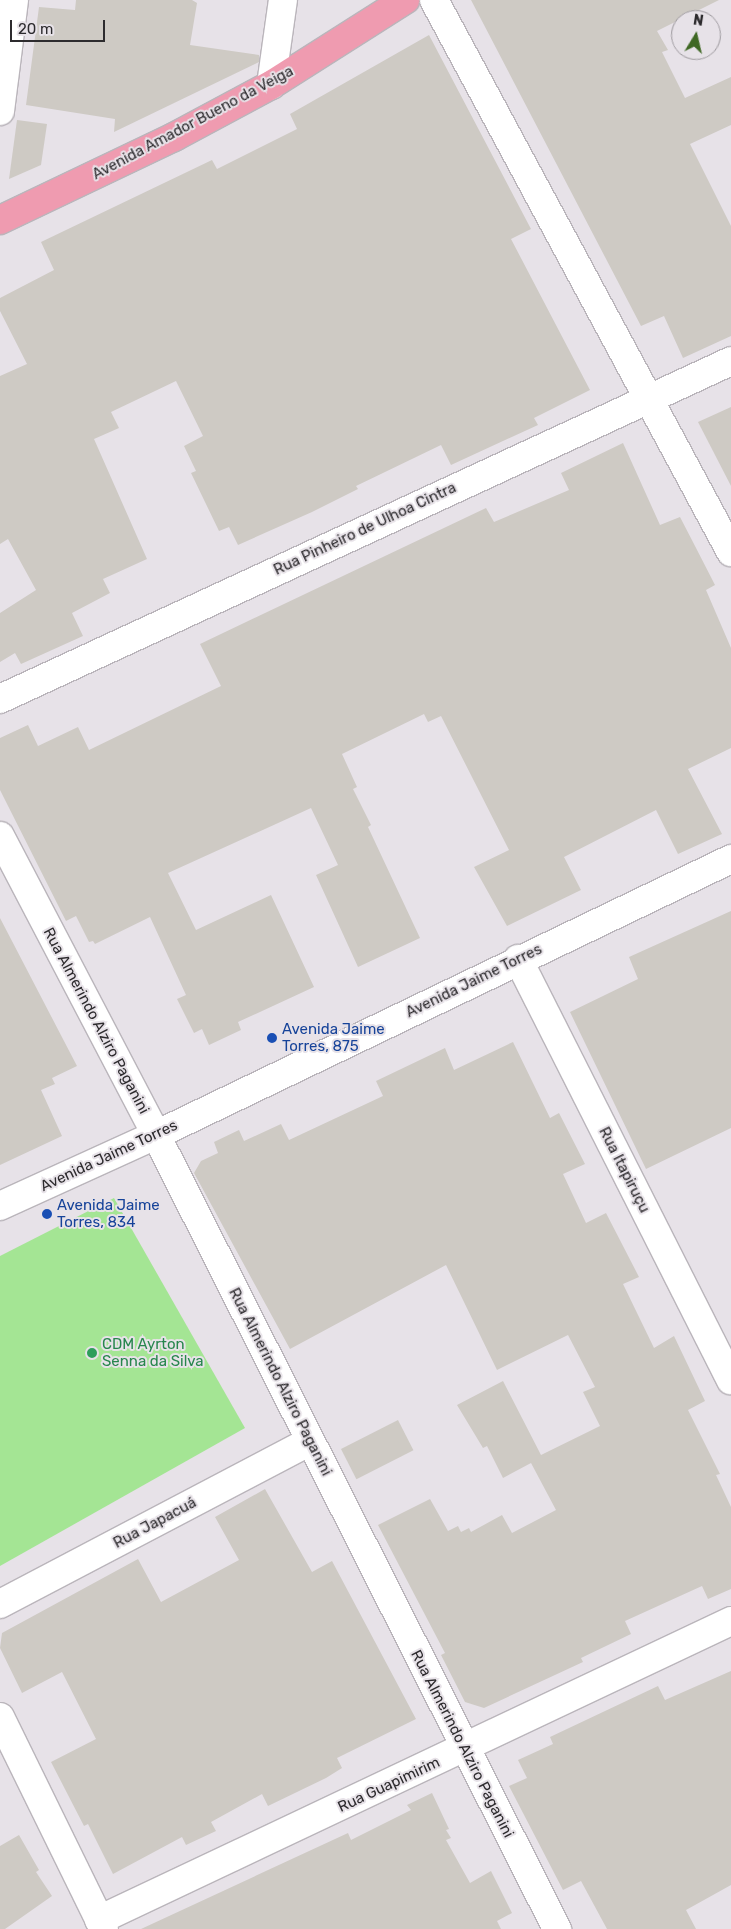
<!DOCTYPE html>
<html>
<head>
<meta charset="utf-8">
<style>
  body { margin:0 }
  #map { position:relative; width:731px; height:1929px; overflow:hidden; background:#e7e2e8; font-family:Rubik,sans-serif }
  div>[style] { position:absolute }
  .green>* { inset:0; background:#a4e594 }
  .building>* { inset:0; background:#cecac4; transform-origin:0 0 }
  .roads { filter:drop-shadow(1px 0 #bab5bb) drop-shadow(-1px 0 #bab5bb) drop-shadow(0 1px #bab5bb) drop-shadow(0 -1px #bab5bb) }
  .minor>* { height:28px; margin:-14px; padding:0 14px; transform-origin:14px; border-radius:14px; background:#fff }
  .major>* { height:28px; margin:-14px; padding:0 14px; transform-origin:14px; border-radius:14px; background:#ef9bb0 }
  .dots>* { width:14px; height:14px; translate:-50% -50%; box-sizing:border-box; border:2px solid #e7e2e8; border-radius:50% }
  span { translate:-50% -50%; white-space:nowrap; text-align:center; line-height:1.15; -webkit-text-stroke:4px #e7e2e8; paint-order:stroke }
  .street-label { font-size:15px; color:#2d2b2e }
  .transit-label { font-size:15px; color:#164399 }
  .left { translate:0 -50%; text-align:left }
  .leisure-label { font-size:15px; color:#27864d }
  .north { position:absolute; left:671px; top:10px; width:50px; height:50px; box-sizing:border-box; background:#e7e2e8; border:1px solid #9d999e; border-radius:50%; rotate:9deg; font-size:14px; font-weight:700; line-height:20px; text-align:center; color:#2d2b2e }
  .north::after { content:''; display:block; margin:auto; width:18px; height:22px; background:#3f6824; clip-path:polygon(50% 0,100% 100%,50% 72%,0 100%) }
  .scale { position:absolute; left:10px; top:20px; width:95px; height:22px; box-sizing:border-box; border:2px solid #2d2b2e; border-top:0; padding-left:6px; font-size:15px; line-height:18px; white-space:nowrap; color:#2d2b2e; -webkit-text-stroke:4px #e7e2e8; paint-order:stroke }
</style>
</head>
<body>
<div id="map">
  <div class="green">
    <div style="clip-path:polygon(114px 1198px,245px 1428px,0 1566px,0 1256px)"></div>
  </div>
  <div class="building">
    <div style="clip-path:polygon(76px 0,192px 0,197px 3px,190px 45px,259px 55px,259px 62px,114px 132px,115px 119px,26px 105px,39px 7px,75px 10px)"></div>
    <div style="clip-path:polygon(471px 0,719px 0,657px 31px,668px 50px,662px 52px,685px 98px,731px 77px,731px 125px,690px 144px,731px 226px,731px 336px,683px 358px,664px 316px,641px 326px)"></div>
    <div style="clip-path:polygon(429px 35px,531px 229px,511px 239px,590px 390px,534px 418px,538px 425px,451px 465px,441px 445px,356px 486px,358px 489px,312px 512px,238px 545px,229px 527px,219px 531px,191px 473px,196px 471px,184px 446px,203px 436px,176px 381px,111px 412px,119px 428px,94px 439px,147px 559px,103px 579px,110px 593px,72px 613px,83px 636px,21px 664px,15px 653px,0 662px,0 613px,36px 590px,8px 539px,0 544px,0 376px,27px 364px,0 311px,0 298px,54px 270px,41px 242px,212px 160px,217px 169px,297px 129px,290px 114px)"></div>
    <div style="clip-path:polygon(17px 120px,47px 124px,41px 165px,9px 179px)"></div>
    <div style="clip-path:polygon(731px 407px,731px 486px,698px 422px)"></div>
    <div style="clip-path:polygon(623px 443px,660px 525px,680px 517px,695px 546px,715px 585px,706px 590px,731px 648px,731px 748px,688px 769px,722px 834px,678px 854px,656px 810px,564px 857px,581px 890px,507px 926px,474px 867px,509px 850px,441px 716px,428px 722px,424px 714px,342px 754px,357px 787px,353px 789px,371px 825px,368px 827px,420px 938px,358px 967px,316px 875px,338px 865px,311px 808px,168px 873px,196px 930px,271px 895px,314px 987px,238px 1022px,241px 1030px,209px 1045px,202px 1029px,194px 1033px,177px 999px,186px 995px,150px 917px,95px 944px,93px 941px,89px 942px,76px 916px,66px 921px,0 790px,0 738px,28px 725px,38px 746px,78px 727px,89px 750px,221px 686px,200px 644px,486px 508px,494px 522px,569px 490px,561px 473px)"></div>
    <div style="clip-path:polygon(731px 911px,731px 1128px,646px 1169px,570px 1012px,638px 979px,629px 957px)"></div>
    <div style="clip-path:polygon(0 918px,77px 1066px,52px 1078px,55px 1084px,41px 1090px,62px 1136px,0 1165px)"></div>
    <div style="clip-path:polygon(513px 1042px,550px 1118px,559px 1113px,585px 1164px,563px 1174px,586px 1223px,606px 1213px,639px 1277px,623px 1284px,654px 1348px,674px 1336px,705px 1401px,688px 1410px,720px 1474px,716px 1475px,731px 1507px,731px 1589px,708px 1599px,702px 1586px,625px 1621px,631px 1634px,581px 1658px,583px 1662px,484px 1708px,465px 1702px,441px 1655px,445px 1653px,378px 1525px,430px 1499px,448px 1531px,458px 1526px,461px 1532px,469px 1528px,471px 1532px,502px 1515px,512px 1533px,556px 1510px,531px 1463px,503px 1478px,487px 1446px,483px 1448px,457px 1405px,503px 1381px,541px 1455px,600px 1426px,583px 1392px,595px 1387px,568px 1335px,497px 1370px,446px 1265px,290px 1349px,194px 1173px,201px 1161px,218px 1153px,214px 1142px,239px 1130px,244px 1141px,281px 1124px,289px 1140px,383px 1096px,376px 1081px,445px 1048px,454px 1070px)"></div>
    <div style="left:398px;top:1420px;width:34px;height:64px;rotate:63deg"></div>
    <div style="clip-path:polygon(265px 1489px,312px 1572px,332px 1561px,416px 1719px,337px 1758px,342px 1768px,326px 1778px,268px 1806px,262px 1794px,211px 1822px,216px 1831px,186px 1845px,182px 1837px,113px 1874px,88px 1824px,84px 1826px,51px 1762px,96px 1739px,62px 1672px,22px 1693px,0 1648px,2px 1633px,138px 1559px,161px 1602px,239px 1560px,215px 1517px)"></div>
    <div style="clip-path:polygon(731px 1671px,731px 1885px,686px 1910px,696px 1929px,607px 1929px,581px 1881px,563px 1890px,509px 1786px,527px 1778px,518px 1760px,553px 1744px,550px 1737px,658px 1686px,665px 1700px)"></div>
    <div style="clip-path:polygon(432px 1793px,449px 1829px,446px 1830px,451px 1838px,446px 1840px,470px 1883px,491px 1871px,512px 1913px,497px 1921px,501px 1929px,141px 1929px,348px 1833px,351px 1840px,411px 1810px,407px 1805px)"></div>
    <div style="clip-path:polygon(19px 1835px,39px 1870px,36px 1872px,52px 1896px,5px 1929px,0 1929px,0 1846px)"></div>
  </div>
  <div class="roads">
    <div class="minor">
      <div style="left:434px;top:0;width:627px;rotate:61.72deg"></div>
      <div style="left:271px;top:85px;width:86px;rotate:-82deg"></div>
      <div style="left:0;top:111px;width:112px;rotate:-82.8deg"></div>
      <div style="left:0;top:699px;width:805px;rotate:-24.81deg"></div>
      <div style="left:0;top:836px;width:337px;rotate:62.4deg"></div>
      <div style="left:156px;top:1135px;width:890px;rotate:63.2deg"></div>
      <div style="left:518px;top:959px;width:472px;rotate:63.2deg"></div>
      <div style="left:0;top:1206px;width:171px;rotate:-24.5deg"></div>
      <div style="left:156px;top:1135px;width:638px;rotate:-25.64deg"></div>
      <div style="left:0;top:1604px;width:349px;rotate:-27.7deg"></div>
      <div style="left:0;top:1717px;width:236px;rotate:63.9deg"></div>
      <div style="left:99px;top:1920px;width:699px;rotate:-25.32deg"></div>
    </div>
    <div class="major">
      <div style="left:0;top:220px;width:193px;rotate:-25.5deg"></div>
      <div style="left:174px;top:137px;width:110px;rotate:-28.2deg"></div>
      <div style="left:271px;top:85px;width:159px;rotate:-32.4deg"></div>
    </div>
  </div>
  <div class="dots">
    <div style="left:272px;top:1038px;background:#1a4fb4"></div>
    <div style="left:47px;top:1214px;background:#1a4fb4"></div>
    <div style="left:92px;top:1353px;background:#2e9e5b"></div>
  </div>
  <div class="street-label">
    <span style="left:193px;top:123px;rotate:-28deg">Avenida Amador Bueno da Veiga</span>
    <span style="left:365px;top:529px;rotate:-25deg">Rua Pinheiro de Ulhoa Cintra</span>
    <span style="left:474px;top:981px;rotate:-26deg">Avenida Jaime Torres</span>
    <span style="left:96px;top:1021px;rotate:62deg">Rua Almerindo Alziro Paganini</span>
    <span style="left:109px;top:1156px;rotate:-25deg">Avenida Jaime Torres</span>
    <span style="left:624px;top:1170px;rotate:63deg">Rua Itapiruçu</span>
    <span style="left:280px;top:1382px;rotate:63deg">Rua Almerindo Alziro Paganini</span>
    <span style="left:155px;top:1523px;rotate:-28deg">Rua Japacuá</span>
    <span style="left:462px;top:1744px;rotate:63deg">Rua Almerindo Alziro Paganini</span>
    <span style="left:389px;top:1785px;rotate:-25deg">Rua Guapimirim</span>
  </div>
  <div class="transit-label">
    <span class="left" style="left:282px;top:1038px">Avenida Jaime<br>Torres, 875</span>
    <span class="left" style="left:57px;top:1214px">Avenida Jaime<br>Torres, 834</span>
  </div>
  <div class="leisure-label">
    <span class="left" style="left:102px;top:1353px">CDM Ayrton<br>Senna da Silva</span>
  </div>
  <div class="north">N</div>
  <div class="scale">20 m</div>
</div>
</body>
</html>
